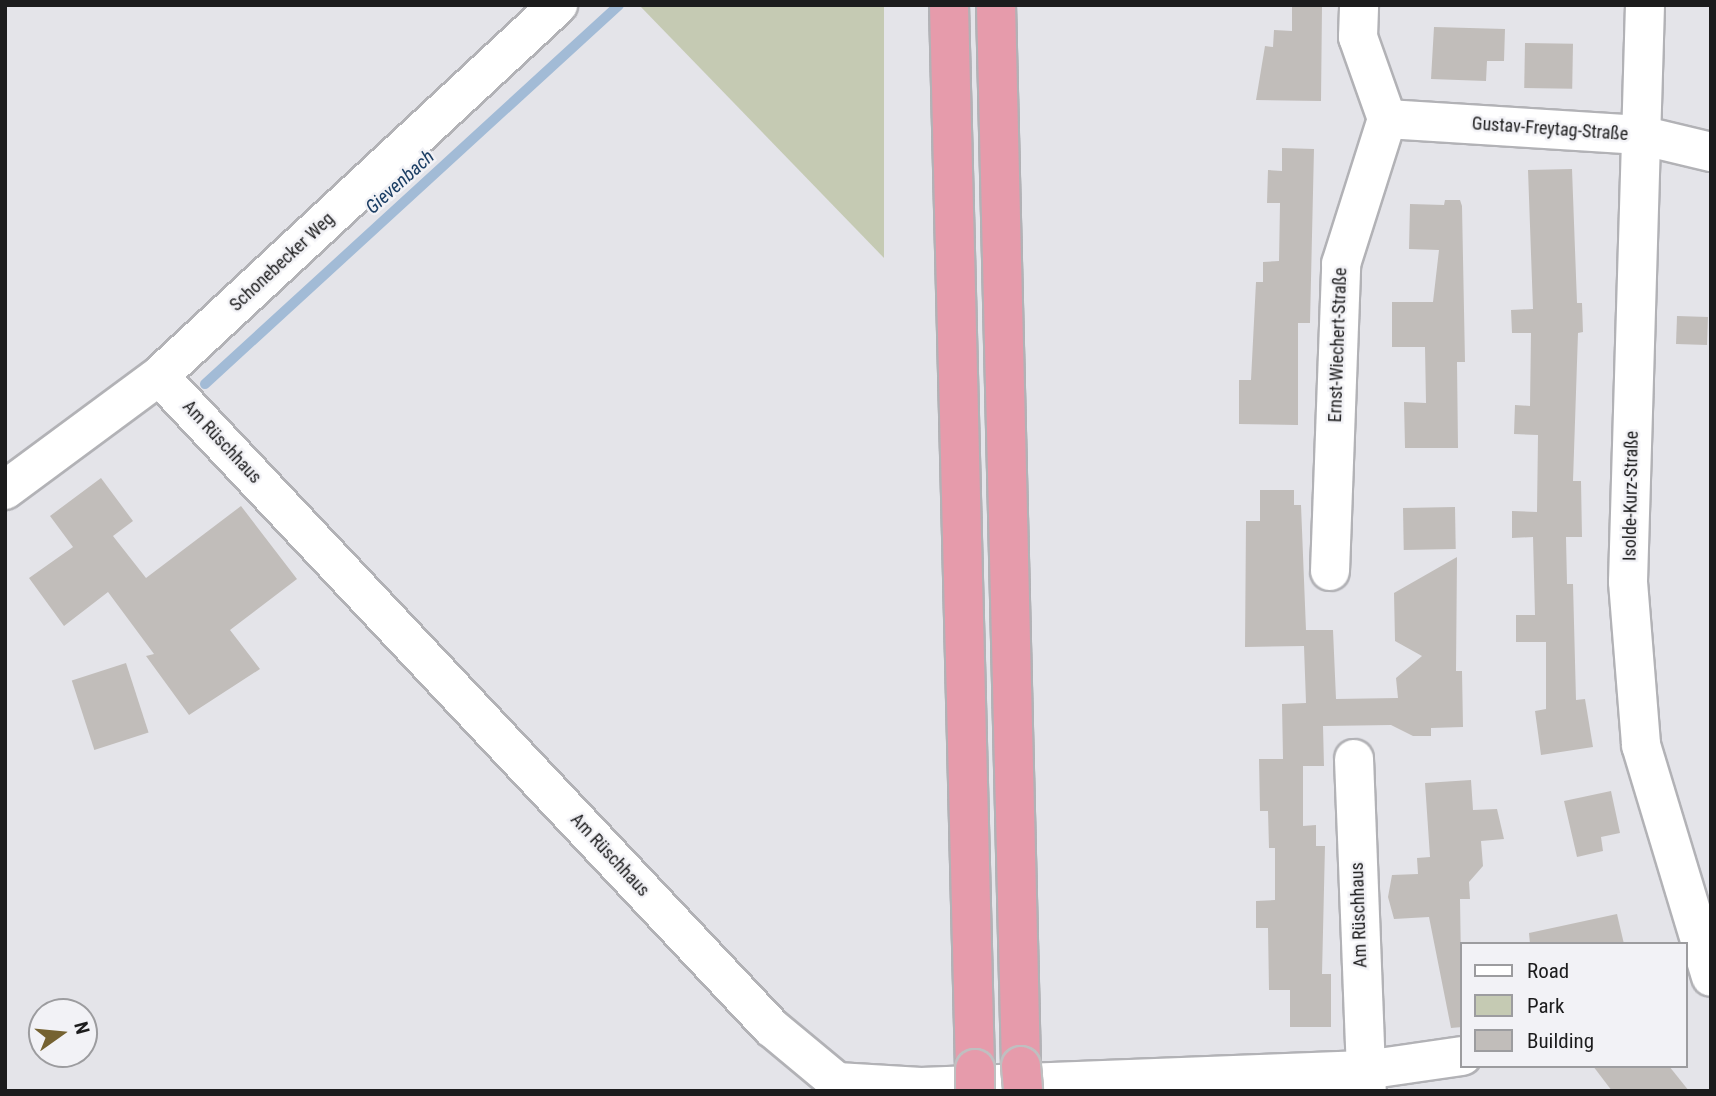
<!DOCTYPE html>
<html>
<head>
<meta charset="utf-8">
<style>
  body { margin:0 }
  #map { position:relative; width:1716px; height:1096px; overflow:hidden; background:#e4e4e9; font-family:"Roboto Condensed",sans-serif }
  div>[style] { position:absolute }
  .green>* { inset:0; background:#c5cab3 }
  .stream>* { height:10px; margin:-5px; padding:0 5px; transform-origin:5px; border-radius:5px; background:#a2bbd6 }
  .building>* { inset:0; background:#c1bdba; transform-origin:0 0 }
  .roads { filter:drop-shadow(2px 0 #b2b2b6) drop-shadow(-2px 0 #b2b2b6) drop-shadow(0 2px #b2b2b6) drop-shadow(0 -2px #b2b2b6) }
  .minor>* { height:38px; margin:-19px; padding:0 19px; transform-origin:19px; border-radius:19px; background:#fff }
  .highway>* { height:38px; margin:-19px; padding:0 19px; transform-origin:19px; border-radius:19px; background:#e69bab }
  .bridges { filter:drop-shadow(2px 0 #bfbfc0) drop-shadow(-2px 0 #bfbfc0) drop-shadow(0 2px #bfbfc0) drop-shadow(0 -2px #bfbfc0) }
  .highway-bridge>* { height:38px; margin:-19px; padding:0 19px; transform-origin:19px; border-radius:19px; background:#e69bab }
  span { translate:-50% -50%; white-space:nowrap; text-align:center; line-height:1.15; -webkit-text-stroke:5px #f2f2f6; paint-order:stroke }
  .street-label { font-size:18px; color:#1c1c1d }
  .water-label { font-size:19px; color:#1a3d63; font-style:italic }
  .frame { position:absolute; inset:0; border:7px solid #1c1c1d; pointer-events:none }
  .legend { position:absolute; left:1460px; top:942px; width:228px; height:126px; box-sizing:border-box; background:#f2f2f6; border:2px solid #9c9c9f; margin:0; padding:9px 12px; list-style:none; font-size:21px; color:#1c1c1d }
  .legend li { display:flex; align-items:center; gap:14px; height:35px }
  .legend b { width:35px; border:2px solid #9c9c9f }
  .north { position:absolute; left:28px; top:998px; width:70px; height:70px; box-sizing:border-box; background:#f2f2f6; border:2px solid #9c9c9f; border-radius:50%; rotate:75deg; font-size:19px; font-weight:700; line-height:28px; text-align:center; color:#1c1c1d }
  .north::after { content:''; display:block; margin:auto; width:24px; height:32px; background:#756231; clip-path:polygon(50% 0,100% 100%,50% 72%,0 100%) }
</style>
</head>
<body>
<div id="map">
  <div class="green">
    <div style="clip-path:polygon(639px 5px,884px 5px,884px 258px)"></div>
  </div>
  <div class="stream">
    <div style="left:205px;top:384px;width:561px;rotate:-42.47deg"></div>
  </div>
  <div class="building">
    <div style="clip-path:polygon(1292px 6px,1322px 7px,1321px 101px,1256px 100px,1265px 46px,1273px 47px,1274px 30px,1292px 31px)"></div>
    <div style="clip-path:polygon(1434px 27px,1505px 29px,1504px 61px,1487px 61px,1486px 81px,1431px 79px)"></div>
    <div style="left:1525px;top:43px;width:48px;height:45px;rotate:1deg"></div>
    <div style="clip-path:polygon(1282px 148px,1314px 149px,1310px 323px,1298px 323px,1298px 425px,1239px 424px,1239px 380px,1251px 380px,1256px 282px,1263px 282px,1263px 262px,1279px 261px,1280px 203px,1267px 203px,1268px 170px,1282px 171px)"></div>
    <div style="clip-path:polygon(1572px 169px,1577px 303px,1582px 303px,1583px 332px,1578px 333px,1573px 481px,1581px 481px,1582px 537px,1566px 537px,1567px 584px,1573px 584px,1576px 700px,1585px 699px,1593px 747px,1541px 755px,1535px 711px,1546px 709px,1546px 642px,1516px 642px,1516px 615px,1535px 615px,1533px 537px,1512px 538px,1512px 511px,1537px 512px,1538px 435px,1514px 434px,1515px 405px,1530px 406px,1531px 333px,1512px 333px,1511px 310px,1533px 309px,1528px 170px)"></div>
    <div style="clip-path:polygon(1445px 200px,1460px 200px,1462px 206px,1465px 362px,1457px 362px,1458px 448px,1405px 448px,1404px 402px,1426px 403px,1425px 347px,1392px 347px,1392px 302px,1433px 302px,1439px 250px,1409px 249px,1410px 204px,1444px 205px)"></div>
    <div style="left:1677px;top:316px;width:31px;height:28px;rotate:2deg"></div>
    <div style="clip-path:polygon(101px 478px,133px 521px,113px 536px,146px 578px,241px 506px,297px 579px,230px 630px,260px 669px,189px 715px,146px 656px,154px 654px,108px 592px,64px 626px,29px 578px,73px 547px,50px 516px)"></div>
    <div style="clip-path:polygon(1260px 490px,1294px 490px,1294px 505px,1301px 505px,1306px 630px,1333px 630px,1336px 699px,1398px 698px,1396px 678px,1422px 656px,1395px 641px,1394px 593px,1457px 557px,1456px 671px,1462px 671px,1463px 727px,1431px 728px,1431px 736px,1413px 736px,1391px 725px,1323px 726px,1324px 766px,1303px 766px,1303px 826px,1316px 825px,1316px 846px,1325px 846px,1322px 974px,1331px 974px,1331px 1027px,1290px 1027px,1290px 990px,1269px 990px,1268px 928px,1256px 928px,1256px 901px,1275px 900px,1275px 848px,1269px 848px,1268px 811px,1260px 811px,1259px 759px,1283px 759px,1282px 704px,1306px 703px,1304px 646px,1245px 647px,1246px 521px,1260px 521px)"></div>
    <div style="left:1455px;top:507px;width:42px;height:52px;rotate:89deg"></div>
    <div style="left:126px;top:663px;width:73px;height:57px;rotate:72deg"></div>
    <div style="clip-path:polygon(1471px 780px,1473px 810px,1497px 809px,1504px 839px,1481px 841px,1483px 866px,1469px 882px,1470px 899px,1460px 899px,1462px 1027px,1451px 1028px,1429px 917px,1394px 919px,1388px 897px,1392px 875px,1418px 874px,1417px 858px,1430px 857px,1425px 783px)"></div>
    <div style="clip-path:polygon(1611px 791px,1620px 833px,1601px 837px,1603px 851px,1577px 857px,1564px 801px)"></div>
    <div style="clip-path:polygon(1617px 914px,1624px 944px,1530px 944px,1529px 933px)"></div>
    <div style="clip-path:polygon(1593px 1066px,1669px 1066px,1689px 1091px,1612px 1091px)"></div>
  </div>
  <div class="roads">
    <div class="minor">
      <div style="left:1645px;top:5px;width:577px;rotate:91.69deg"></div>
      <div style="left:1628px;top:582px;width:164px;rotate:85.4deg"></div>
      <div style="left:1641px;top:745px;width:242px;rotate:73.2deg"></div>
      <div style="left:1387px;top:119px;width:254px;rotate:3.6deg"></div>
      <div style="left:1640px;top:135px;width:73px;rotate:13.5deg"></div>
      <div style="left:159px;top:376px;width:895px;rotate:46.77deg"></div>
      <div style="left:772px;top:1028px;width:85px;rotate:39.7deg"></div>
      <div style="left:837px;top:1082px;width:84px;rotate:3.4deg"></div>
      <div style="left:921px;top:1087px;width:444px;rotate:-2.2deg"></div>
      <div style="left:1365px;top:1070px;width:98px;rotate:-8.2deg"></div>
      <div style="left:5px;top:490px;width:192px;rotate:-36.5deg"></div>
      <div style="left:159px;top:376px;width:545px;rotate:-42.92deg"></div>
      <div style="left:1330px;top:571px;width:307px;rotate:-87.9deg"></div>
      <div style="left:1341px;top:264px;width:152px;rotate:-72.4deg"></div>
      <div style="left:1387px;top:119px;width:87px;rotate:-109.5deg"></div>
      <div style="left:1358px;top:37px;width:32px;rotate:-88deg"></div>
      <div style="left:1354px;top:759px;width:332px;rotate:87.8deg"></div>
    </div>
    <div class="highway">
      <div style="left:949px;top:5px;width:1064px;rotate:88.6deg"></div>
      <div style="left:996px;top:5px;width:1061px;rotate:88.65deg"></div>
    </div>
  </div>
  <div class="bridges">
    <div class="highway-bridge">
      <div style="left:1021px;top:1066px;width:25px;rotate:85deg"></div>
      <div style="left:975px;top:1069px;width:22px;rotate:90deg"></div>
    </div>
  </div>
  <div class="street-label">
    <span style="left:1550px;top:129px;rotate:4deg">Gustav-Freytag-Straße</span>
    <span style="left:282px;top:262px;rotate:-43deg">Schonebecker Weg</span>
    <span style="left:1338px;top:345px;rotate:-88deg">Ernst-Wiechert-Straße</span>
    <span style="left:222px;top:442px;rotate:47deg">Am Rüschhaus</span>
    <span style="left:1631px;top:496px;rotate:-89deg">Isolde-Kurz-Straße</span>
    <span style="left:610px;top:855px;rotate:47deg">Am Rüschhaus</span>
    <span style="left:1359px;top:915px;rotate:-92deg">Am Rüschhaus</span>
  </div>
  <div class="water-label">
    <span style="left:400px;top:182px;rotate:-42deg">Gievenbach</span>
  </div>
  <div class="frame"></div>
  <ul class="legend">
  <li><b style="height:9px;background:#fff"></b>Road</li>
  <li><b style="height:19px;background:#c5cab3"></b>Park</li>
  <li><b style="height:19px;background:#c1bdba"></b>Building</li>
  </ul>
  <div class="north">N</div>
</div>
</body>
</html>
